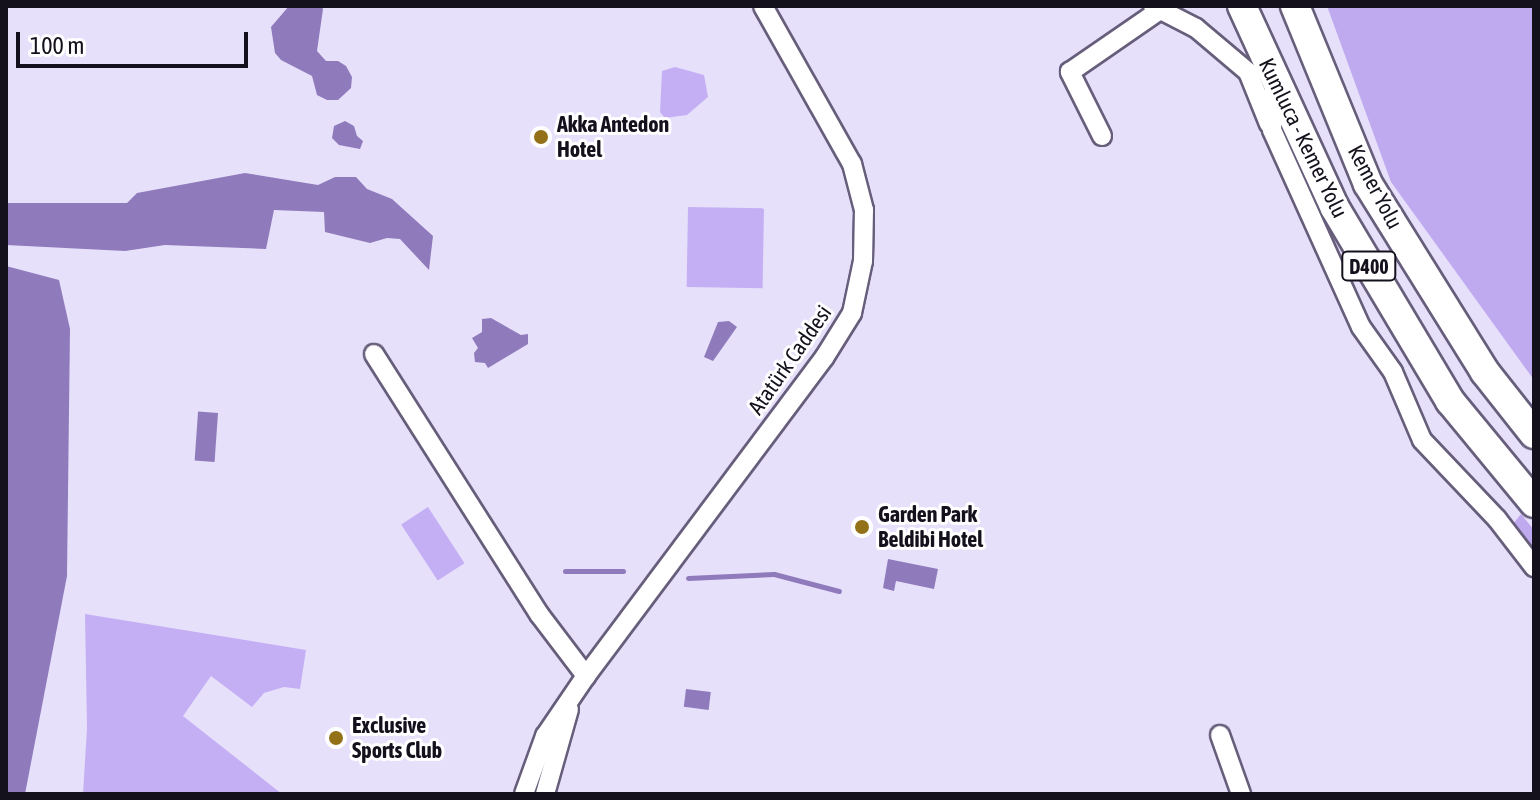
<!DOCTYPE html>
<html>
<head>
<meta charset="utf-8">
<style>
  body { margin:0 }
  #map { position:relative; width:1540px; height:800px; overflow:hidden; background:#e7e0fb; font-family:"Asap Condensed",sans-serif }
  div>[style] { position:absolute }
  .green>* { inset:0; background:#c4aff4; transform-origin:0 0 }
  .forest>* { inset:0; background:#bfaaef }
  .water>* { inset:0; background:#8f7abc; transform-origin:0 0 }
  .stream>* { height:5px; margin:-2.5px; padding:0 2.5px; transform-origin:2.5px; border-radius:2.5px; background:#8f7abc }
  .roads { filter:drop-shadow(2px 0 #675e7b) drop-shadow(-2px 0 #675e7b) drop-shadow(0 2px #675e7b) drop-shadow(0 -2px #675e7b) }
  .minor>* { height:18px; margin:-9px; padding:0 9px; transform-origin:9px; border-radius:9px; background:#fff }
  .highway>* { height:28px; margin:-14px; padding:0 14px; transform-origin:14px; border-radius:14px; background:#fff }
  .dots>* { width:22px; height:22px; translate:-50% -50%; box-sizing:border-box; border:4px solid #fff; border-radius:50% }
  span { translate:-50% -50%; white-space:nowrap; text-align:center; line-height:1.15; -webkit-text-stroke:6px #fff; paint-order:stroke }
  .shield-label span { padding:2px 6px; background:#fff; border:2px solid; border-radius:6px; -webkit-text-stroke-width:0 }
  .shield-label { font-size:20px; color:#14101c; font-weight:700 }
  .poi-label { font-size:22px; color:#14101c; font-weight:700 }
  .left { translate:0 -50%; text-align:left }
  .street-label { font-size:22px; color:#14101c }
  .frame { position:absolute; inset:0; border:8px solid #14101c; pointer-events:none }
  .scale { position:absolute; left:16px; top:32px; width:232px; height:36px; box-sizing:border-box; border:4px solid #14101c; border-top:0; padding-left:10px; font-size:24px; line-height:28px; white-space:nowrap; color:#14101c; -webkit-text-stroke:6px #fff; paint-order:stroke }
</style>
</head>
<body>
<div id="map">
  <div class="green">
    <div style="clip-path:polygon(675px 67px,704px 75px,708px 97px,687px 115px,665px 118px,660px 112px,662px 71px)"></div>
    <div style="left:688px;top:207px;width:76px;height:80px;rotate:1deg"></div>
    <div style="left:428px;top:507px;width:67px;height:32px;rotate:57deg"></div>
    <div style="clip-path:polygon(85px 614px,306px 650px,300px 689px,284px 687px,264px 693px,252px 707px,211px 676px,183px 716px,282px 794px,83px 794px,87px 728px)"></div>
  </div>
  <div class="forest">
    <div style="clip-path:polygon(1327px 6px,1534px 6px,1534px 380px,1391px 182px)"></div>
    <div style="clip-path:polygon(1521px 514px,1534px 530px,1534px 549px,1513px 524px)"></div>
  </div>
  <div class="water">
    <div style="clip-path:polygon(289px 6px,321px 6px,323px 9px,317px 51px,326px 61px,338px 61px,346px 66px,352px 77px,351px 88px,338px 100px,327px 100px,317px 95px,312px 76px,281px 60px,275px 53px,271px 27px)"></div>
    <div style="clip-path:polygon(345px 121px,354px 126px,357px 136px,363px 141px,360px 149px,339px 145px,332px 138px,334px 126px)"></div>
    <div style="clip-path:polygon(245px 173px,318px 185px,335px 177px,356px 177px,367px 189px,392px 199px,433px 236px,429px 270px,400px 239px,387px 238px,370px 243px,325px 232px,324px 212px,274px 210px,266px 249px,165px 245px,125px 251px,6px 245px,6px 203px,127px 203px,137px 193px)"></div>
    <div style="clip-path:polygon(6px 266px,59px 280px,70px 329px,67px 576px,25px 794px,6px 794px)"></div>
    <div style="clip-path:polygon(491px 318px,521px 335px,528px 334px,528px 344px,488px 368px,485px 363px,475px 362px,474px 353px,478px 348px,472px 338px,482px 332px,482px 319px)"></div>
    <div style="clip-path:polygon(729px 321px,737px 327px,713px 361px,704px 357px,718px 322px)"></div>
    <div style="left:218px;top:413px;width:49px;height:20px;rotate:94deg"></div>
    <div style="clip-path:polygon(888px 559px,938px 569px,934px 589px,896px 581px,894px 591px,883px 588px)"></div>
    <div style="left:686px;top:689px;width:25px;height:18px;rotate:7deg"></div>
  </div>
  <div class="stream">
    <div style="left:565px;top:571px;width:58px"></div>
    <div style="left:688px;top:578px;width:86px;rotate:-2.7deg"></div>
    <div style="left:774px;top:574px;width:67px;rotate:14.7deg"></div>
  </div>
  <div class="roads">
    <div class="minor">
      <div style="left:1153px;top:6px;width:48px;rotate:27.1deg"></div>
      <div style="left:1196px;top:28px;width:68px;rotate:40.2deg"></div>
      <div style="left:1248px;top:72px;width:56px;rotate:68deg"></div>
      <div style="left:1274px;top:84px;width:46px;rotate:92.5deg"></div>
      <div style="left:1272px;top:130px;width:216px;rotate:65.7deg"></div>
      <div style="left:1361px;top:327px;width:55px;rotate:54.6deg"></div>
      <div style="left:1393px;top:372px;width:74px;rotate:66.9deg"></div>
      <div style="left:1422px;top:440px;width:109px;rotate:46.5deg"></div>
      <div style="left:1497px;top:519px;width:61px;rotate:52.4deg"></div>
      <div style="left:1102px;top:136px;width:72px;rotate:-116.6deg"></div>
      <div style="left:1070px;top:72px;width:109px;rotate:-34.6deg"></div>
      <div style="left:374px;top:354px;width:308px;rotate:57.6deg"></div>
      <div style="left:539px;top:614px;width:78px;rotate:52.8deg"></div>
      <div style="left:1220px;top:735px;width:63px;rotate:70.4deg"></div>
      <div style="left:524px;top:794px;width:62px;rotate:-70.1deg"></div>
      <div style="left:545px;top:736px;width:73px;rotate:-55.7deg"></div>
      <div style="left:586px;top:676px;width:397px;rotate:-53.2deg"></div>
      <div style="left:824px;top:358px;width:53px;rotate:-58.1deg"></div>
      <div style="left:852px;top:313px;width:53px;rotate:-78.1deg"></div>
      <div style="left:863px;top:261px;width:51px;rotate:-88.9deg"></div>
      <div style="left:864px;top:210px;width:48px;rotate:-104.6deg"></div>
      <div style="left:852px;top:164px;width:181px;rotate:-119.4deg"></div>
      <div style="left:545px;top:794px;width:88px;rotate:-74.2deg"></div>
    </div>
    <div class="highway">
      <div style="left:1242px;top:6px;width:222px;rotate:65.3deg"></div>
      <div style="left:1335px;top:208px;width:225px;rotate:59.2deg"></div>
      <div style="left:1450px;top:401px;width:132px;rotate:50.5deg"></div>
      <div style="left:1295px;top:6px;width:192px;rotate:67.7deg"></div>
      <div style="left:1368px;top:184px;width:221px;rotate:58.1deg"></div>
      <div style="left:1485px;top:372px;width:79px;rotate:51.7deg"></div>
    </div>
  </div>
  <div class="dots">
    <div style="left:541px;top:137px;background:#937118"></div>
    <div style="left:862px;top:527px;background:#937118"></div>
    <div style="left:336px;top:738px;background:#937118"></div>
  </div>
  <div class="shield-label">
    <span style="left:1369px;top:266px">D400</span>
  </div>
  <div class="poi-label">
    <span class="left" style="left:557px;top:137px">Akka Antedon<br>Hotel</span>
    <span class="left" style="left:878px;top:527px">Garden Park<br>Beldibi Hotel</span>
    <span class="left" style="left:352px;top:738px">Exclusive<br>Sports Club</span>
  </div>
  <div class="street-label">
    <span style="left:1303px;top:138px;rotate:64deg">Kumluca - Kemer Yolu</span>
    <span style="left:1375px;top:187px;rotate:62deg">Kemer Yolu</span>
    <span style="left:790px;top:360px;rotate:-55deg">Atatürk Caddesi</span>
  </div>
  <div class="frame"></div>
  <div class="scale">100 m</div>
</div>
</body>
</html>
